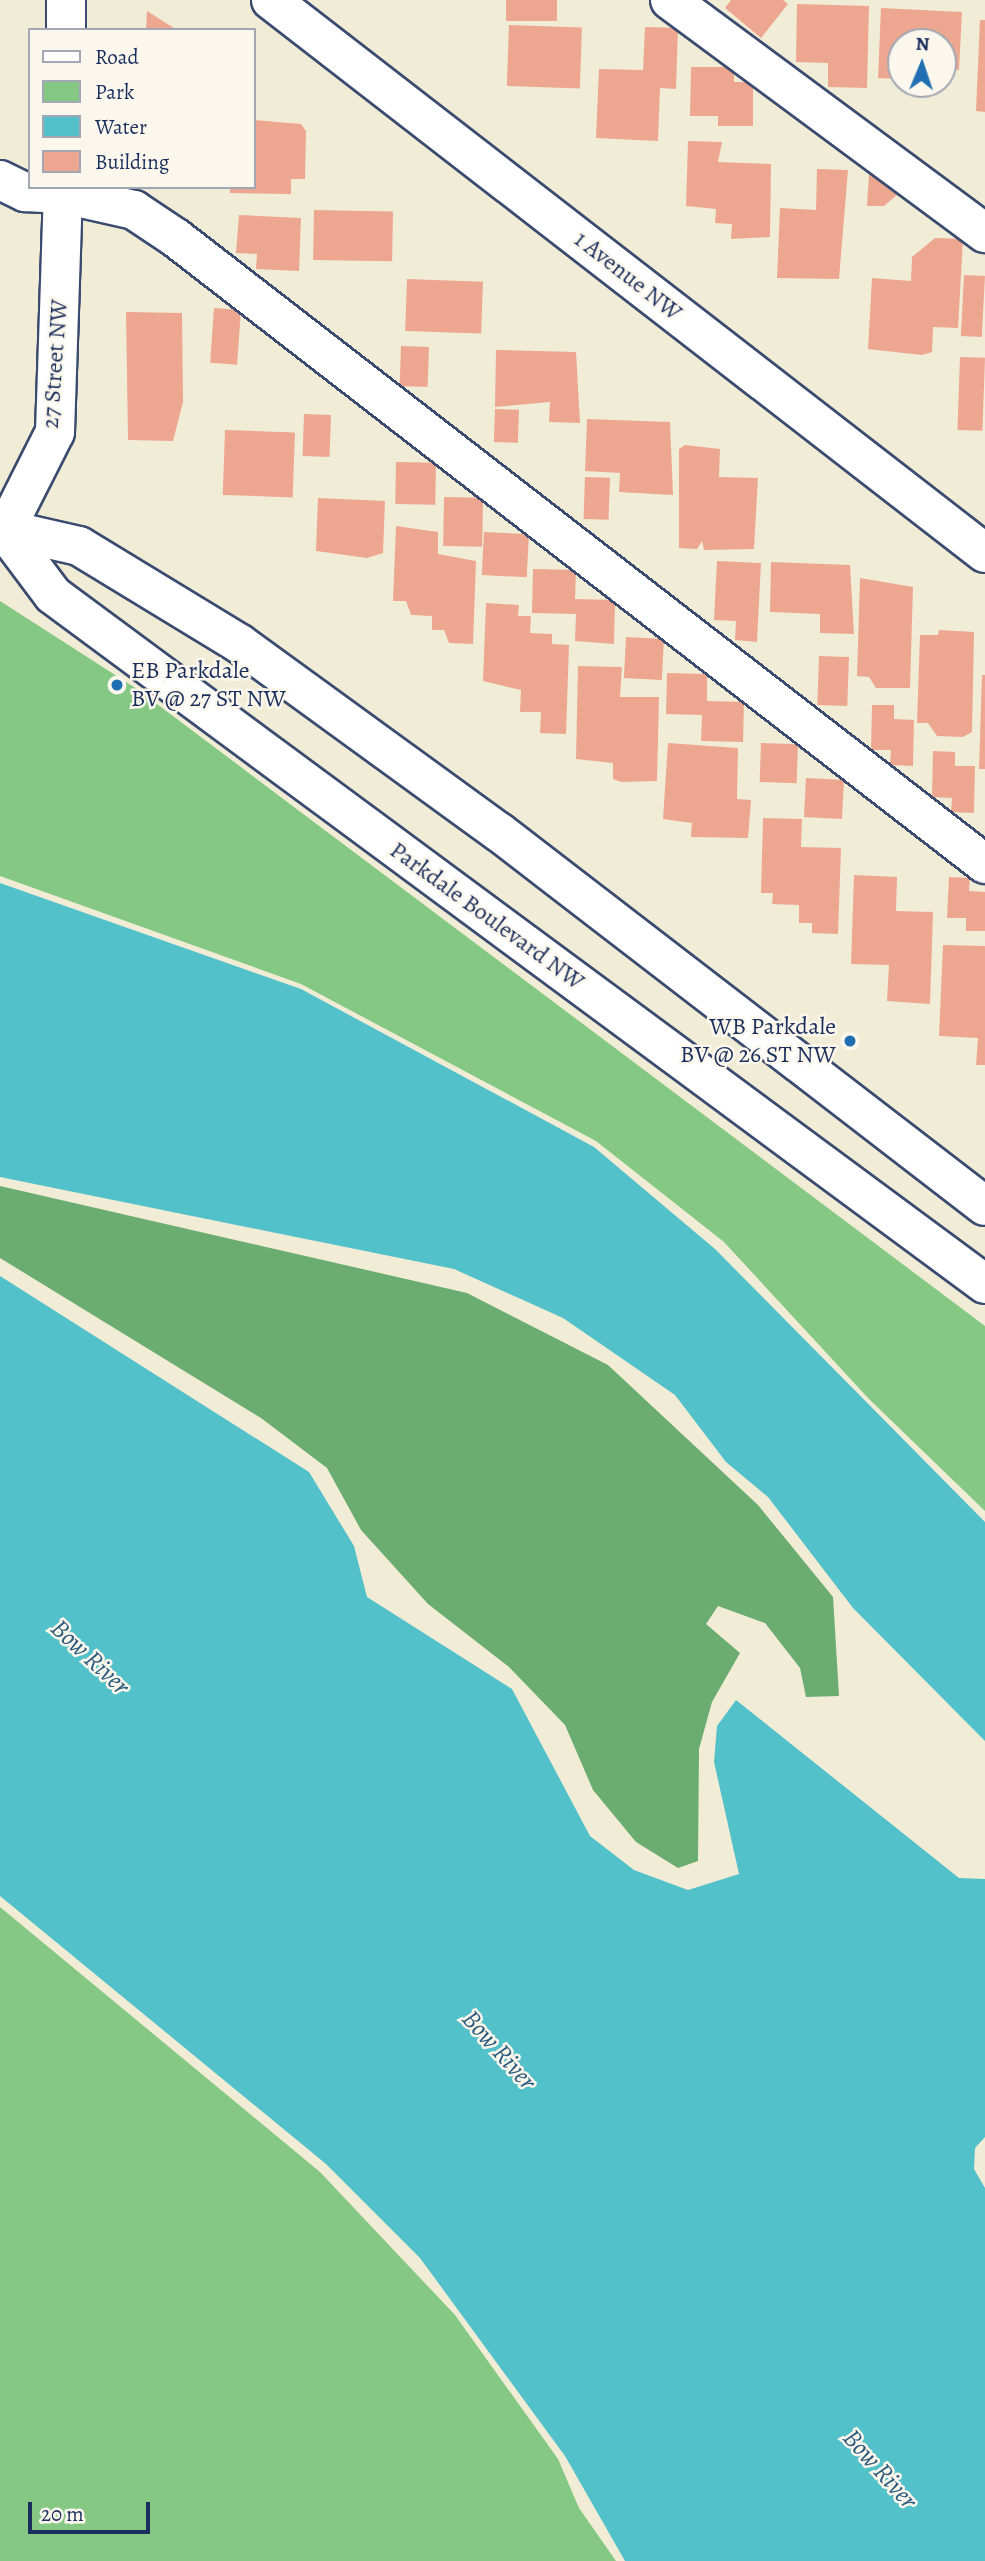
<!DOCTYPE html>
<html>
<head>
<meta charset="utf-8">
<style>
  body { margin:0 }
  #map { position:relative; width:985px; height:2561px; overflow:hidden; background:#f1ecd6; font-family:Alegreya,serif }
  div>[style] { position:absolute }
  .green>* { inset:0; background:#84c883 }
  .forest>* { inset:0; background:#6bac71 }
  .water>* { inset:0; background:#53c1ca }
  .building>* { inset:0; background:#eda790; transform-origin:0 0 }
  .roads { filter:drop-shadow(2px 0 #3b4b70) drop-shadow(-2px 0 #3b4b70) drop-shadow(0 2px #3b4b70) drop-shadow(0 -2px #3b4b70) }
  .minor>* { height:38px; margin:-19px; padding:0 19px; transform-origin:19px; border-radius:19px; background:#fff }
  .major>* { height:38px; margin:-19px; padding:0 19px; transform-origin:19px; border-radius:19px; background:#fff }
  .dots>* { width:19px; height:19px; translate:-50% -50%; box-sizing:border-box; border:4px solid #fbf7ec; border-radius:50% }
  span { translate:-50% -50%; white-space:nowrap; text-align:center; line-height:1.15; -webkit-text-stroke:5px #fbf7ec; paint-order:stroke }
  .street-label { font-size:24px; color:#1b2f5e }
  .poi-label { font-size:24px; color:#1b2f5e }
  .left { translate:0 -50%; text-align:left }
  .right { translate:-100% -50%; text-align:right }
  .water-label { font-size:26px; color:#2c5b7e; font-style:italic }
  .legend { position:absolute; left:28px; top:28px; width:228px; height:161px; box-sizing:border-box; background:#fbf7ec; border:2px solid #a1a7b3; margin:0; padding:9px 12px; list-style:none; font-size:21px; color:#1b2f5e }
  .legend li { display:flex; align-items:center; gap:14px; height:35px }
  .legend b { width:35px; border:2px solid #a1a7b3 }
  .north { position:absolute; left:887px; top:28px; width:70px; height:70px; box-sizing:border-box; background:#fbf7ec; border:2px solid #a1a7b3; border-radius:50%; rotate:2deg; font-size:19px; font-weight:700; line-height:28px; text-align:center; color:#1b2f5e }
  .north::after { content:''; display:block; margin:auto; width:24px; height:32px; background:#1f6fb2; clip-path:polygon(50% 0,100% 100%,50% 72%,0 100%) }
  .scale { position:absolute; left:28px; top:2502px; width:122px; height:32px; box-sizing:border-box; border:4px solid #1b2f5e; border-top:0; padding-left:9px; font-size:21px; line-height:24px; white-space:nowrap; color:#1b2f5e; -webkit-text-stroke:5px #fbf7ec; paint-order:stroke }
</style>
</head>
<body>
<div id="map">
  <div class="green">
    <div style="clip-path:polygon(0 601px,137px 689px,985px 1326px,985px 1511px,869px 1399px,724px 1242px,596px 1141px,301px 984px,0 876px)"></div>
    <div style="clip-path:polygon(0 1907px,320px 2172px,455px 2315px,558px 2459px,579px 2508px,616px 2561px,0 2561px)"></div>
  </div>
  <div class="forest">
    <div style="clip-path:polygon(0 1186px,467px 1293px,608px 1365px,758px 1505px,833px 1597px,839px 1696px,806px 1697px,800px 1668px,765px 1623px,718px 1606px,706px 1624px,740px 1653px,712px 1702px,699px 1749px,698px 1861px,678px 1868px,636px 1842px,593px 1790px,565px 1725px,509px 1667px,428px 1604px,361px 1530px,327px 1468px,261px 1418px,0 1258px)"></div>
  </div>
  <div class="water">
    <div style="clip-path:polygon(0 883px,301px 989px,594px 1147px,715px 1249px,985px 1522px,985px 1741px,853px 1608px,768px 1497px,726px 1462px,675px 1395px,563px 1318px,454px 1269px,0 1177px)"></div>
    <div style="clip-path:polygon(0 1276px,309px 1472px,354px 1546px,367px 1597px,512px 1689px,590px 1836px,634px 1870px,688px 1890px,739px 1874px,714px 1762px,717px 1726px,736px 1700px,959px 1878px,985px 1879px,985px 2137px,975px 2148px,974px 2169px,985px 2188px,985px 2561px,625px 2561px,565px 2456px,420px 2258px,326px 2164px,0 1896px)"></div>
  </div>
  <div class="building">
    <div style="left:506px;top:0;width:51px;height:21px"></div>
    <div style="clip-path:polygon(731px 0,783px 0,788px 4px,761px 38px,725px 8px)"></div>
    <div style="clip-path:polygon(797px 4px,869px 6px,867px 88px,828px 87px,828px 63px,796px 62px)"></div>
    <div style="clip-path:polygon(881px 8px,962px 12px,959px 70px,943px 69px,943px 42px,901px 42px,901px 79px,878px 78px)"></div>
    <div style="clip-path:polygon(147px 11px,177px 30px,146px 30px)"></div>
    <div style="clip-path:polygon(980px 20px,985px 20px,985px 112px,976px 111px)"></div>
    <div style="left:509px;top:25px;width:73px;height:61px;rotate:2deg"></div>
    <div style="clip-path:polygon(645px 27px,678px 28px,676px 89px,660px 88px,658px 141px,596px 138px,599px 69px,643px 70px)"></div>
    <div style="clip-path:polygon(691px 67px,734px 67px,734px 82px,753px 82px,753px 126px,718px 126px,718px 116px,690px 116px)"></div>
    <div style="clip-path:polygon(254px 120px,301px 124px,306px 131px,305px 179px,291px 179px,291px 194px,230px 193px,230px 187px,254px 187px)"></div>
    <div style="clip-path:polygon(688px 141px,722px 142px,718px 162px,771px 164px,770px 237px,731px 239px,732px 224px,715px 223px,716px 209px,686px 206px)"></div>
    <div style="clip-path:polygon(817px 169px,848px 170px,839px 279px,777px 278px,780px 208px,816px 210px)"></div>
    <div style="clip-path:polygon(869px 175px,873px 175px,898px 194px,884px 206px,867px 206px)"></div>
    <div style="left:314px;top:210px;width:79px;height:50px;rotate:1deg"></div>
    <div style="clip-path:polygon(239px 215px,301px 218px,299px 271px,256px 269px,257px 254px,236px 253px)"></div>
    <div style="clip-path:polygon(935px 238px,963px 239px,958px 328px,933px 327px,932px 352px,922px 355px,868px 349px,872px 278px,911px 281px,912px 257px)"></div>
    <div style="left:964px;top:275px;width:21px;height:61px;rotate:3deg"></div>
    <div style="left:407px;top:279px;width:76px;height:52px;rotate:2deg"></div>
    <div style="left:214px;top:308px;width:27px;height:55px;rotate:4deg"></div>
    <div style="clip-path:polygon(126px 312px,182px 313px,183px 402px,173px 441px,128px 440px)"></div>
    <div style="left:401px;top:346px;width:28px;height:40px;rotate:2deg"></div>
    <div style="clip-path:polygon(496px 350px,576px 352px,580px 423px,549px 422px,550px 402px,495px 407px)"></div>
    <div style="left:960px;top:357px;width:25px;height:73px;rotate:2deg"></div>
    <div style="left:495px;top:409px;width:24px;height:33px;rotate:2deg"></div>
    <div style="left:304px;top:414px;width:27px;height:42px;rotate:2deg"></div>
    <div style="clip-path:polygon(587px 419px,670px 422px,673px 495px,619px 492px,620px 473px,585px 471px)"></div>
    <div style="left:225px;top:430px;width:70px;height:65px;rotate:2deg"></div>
    <div style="clip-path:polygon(685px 445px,720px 449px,719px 477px,758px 478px,754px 549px,704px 550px,702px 541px,697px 549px,679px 548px,679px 449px)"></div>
    <div style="left:396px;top:462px;width:40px;height:42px;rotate:1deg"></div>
    <div style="left:585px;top:477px;width:25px;height:42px;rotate:2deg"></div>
    <div style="left:444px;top:497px;width:39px;height:49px;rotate:1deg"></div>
    <div style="clip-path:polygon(318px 498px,385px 501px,383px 553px,367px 558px,316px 551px)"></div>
    <div style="clip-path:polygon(396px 526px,438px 532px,438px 554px,476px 561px,473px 644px,449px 643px,444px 630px,432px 630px,432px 616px,411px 615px,406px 601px,393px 601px)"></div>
    <div style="left:484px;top:532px;width:45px;height:43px;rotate:3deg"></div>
    <div style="clip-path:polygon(717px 561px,761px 563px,757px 642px,735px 640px,736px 621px,714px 620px)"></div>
    <div style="clip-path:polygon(771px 562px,850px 565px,854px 634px,820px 633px,820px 614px,770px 612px)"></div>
    <div style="clip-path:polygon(533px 569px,576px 570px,575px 599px,615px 600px,614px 644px,575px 641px,576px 614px,532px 613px)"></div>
    <div style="clip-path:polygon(860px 578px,913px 587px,910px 688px,876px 688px,869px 677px,857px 676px)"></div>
    <div style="clip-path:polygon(486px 603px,519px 605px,518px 616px,531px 616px,530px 633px,552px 634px,552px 644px,569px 645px,566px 734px,540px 733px,541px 712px,520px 712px,521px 690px,483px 681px)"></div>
    <div style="clip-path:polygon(939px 630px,974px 632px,972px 732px,963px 737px,937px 736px,928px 723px,917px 723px,920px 635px,938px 635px)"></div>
    <div style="left:626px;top:637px;width:38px;height:41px;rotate:3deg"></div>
    <div style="left:819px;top:656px;width:30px;height:49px;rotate:2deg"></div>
    <div style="clip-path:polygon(578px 666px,622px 667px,620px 697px,659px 697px,657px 781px,621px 782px,613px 779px,613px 763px,576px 759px)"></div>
    <div style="clip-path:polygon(667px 673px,707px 674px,707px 701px,744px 702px,743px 742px,701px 741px,702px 715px,666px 714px)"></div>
    <div style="clip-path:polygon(982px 675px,985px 675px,985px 769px,979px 769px)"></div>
    <div style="clip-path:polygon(872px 705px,894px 705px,894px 719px,914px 720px,913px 766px,890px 765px,891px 750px,871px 750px)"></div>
    <div style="clip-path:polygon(668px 743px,738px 748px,737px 799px,751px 800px,748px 838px,691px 837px,692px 823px,663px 819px)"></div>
    <div style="left:761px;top:743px;width:37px;height:39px;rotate:2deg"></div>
    <div style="clip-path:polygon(933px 751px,955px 752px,955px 766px,975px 766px,974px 813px,951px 812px,952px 798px,932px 797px)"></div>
    <div style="left:806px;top:778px;width:38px;height:39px;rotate:3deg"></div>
    <div style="clip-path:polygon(763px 818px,802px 819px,801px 847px,841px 848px,838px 934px,812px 933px,812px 923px,799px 923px,799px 905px,772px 904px,773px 893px,761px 893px)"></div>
    <div style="clip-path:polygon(854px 875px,897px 877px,896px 911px,933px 912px,930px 1004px,887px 1001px,889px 965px,851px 964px)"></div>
    <div style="clip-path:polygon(949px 877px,970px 878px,969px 891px,985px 892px,985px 931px,966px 931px,966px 918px,947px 918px)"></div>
    <div style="clip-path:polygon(943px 945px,985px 946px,985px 1065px,976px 1065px,978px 1038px,939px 1036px)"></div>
  </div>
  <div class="roads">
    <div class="minor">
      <div style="left:271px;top:0;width:903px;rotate:37.76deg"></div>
      <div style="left:670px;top:0;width:392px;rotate:36.5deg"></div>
      <div style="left:66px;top:30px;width:30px;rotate:-90deg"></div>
      <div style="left:0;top:180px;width:28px;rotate:26deg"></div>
      <div style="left:25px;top:192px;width:38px;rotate:3deg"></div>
      <div style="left:63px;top:194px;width:73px;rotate:12.7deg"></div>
      <div style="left:134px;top:210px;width:50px;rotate:33.7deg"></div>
      <div style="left:176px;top:238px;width:1023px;rotate:37.73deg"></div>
      <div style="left:5px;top:531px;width:111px;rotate:-63.2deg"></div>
      <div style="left:55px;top:432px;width:245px;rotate:-88.1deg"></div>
    </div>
    <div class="major">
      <div style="left:0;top:528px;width:81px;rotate:12.8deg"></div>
      <div style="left:79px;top:546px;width:188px;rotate:31.3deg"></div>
      <div style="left:240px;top:644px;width:320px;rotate:36deg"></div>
      <div style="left:499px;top:832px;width:613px;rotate:37.58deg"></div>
      <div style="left:5px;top:531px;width:80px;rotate:53.1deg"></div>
      <div style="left:53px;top:595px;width:1159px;rotate:36.47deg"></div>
    </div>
  </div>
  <div class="dots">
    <div style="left:117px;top:685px;background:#1f6fb2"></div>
    <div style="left:850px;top:1041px;background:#1f6fb2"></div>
  </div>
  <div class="street-label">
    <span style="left:628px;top:276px;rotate:38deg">1 Avenue NW</span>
    <span style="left:55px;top:364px;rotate:-86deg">27 Street NW</span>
    <span style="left:487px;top:916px;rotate:36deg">Parkdale Boulevard NW</span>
  </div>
  <div class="poi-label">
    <span class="left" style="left:131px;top:685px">EB Parkdale<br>BV @ 27 ST NW</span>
    <span class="right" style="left:836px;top:1041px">WB Parkdale<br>BV @ 26 ST NW</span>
  </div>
  <div class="water-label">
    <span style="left:90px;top:1657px;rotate:43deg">Bow River</span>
    <span style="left:499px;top:2050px;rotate:48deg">Bow River</span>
    <span style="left:880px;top:2469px;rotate:48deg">Bow River</span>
  </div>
  <ul class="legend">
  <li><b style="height:9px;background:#fff"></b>Road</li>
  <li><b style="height:19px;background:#84c883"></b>Park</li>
  <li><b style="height:19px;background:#53c1ca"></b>Water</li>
  <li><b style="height:19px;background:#eda790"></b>Building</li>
  </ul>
  <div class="north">N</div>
  <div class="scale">20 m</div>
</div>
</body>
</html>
